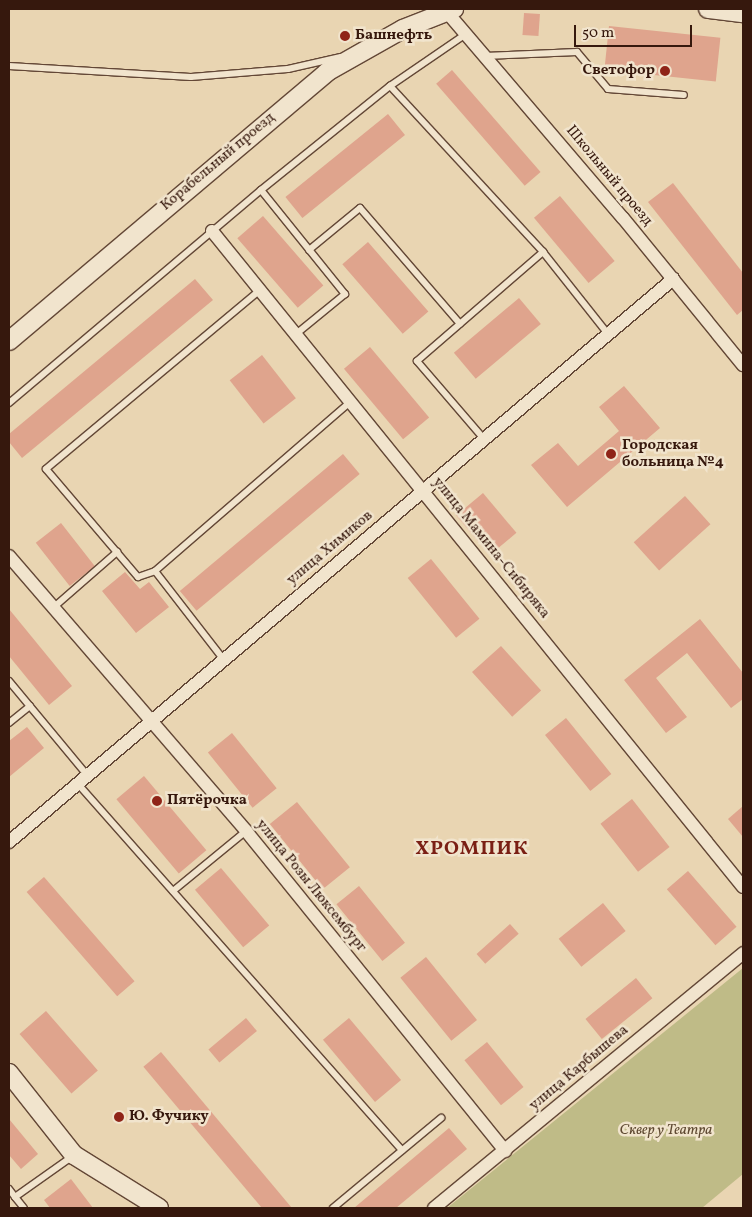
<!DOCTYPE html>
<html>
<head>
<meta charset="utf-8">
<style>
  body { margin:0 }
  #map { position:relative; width:752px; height:1217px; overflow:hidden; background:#e9d5b2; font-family:Vollkorn,serif }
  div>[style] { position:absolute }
  .green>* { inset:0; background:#bfbb87 }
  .building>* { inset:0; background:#dfa48d; transform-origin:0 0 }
  .roads { filter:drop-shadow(1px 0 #634736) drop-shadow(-1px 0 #634736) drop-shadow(0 1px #634736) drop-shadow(0 -1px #634736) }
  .lane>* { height:6px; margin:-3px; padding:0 3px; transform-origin:3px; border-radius:3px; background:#f1e4cd }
  .street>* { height:12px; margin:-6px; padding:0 6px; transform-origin:6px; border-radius:6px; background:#f1e4cd }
  .secondary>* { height:18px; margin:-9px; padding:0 9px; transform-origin:9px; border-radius:9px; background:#f1e4cd }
  .dots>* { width:14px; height:14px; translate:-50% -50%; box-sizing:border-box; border:2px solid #f1e4cd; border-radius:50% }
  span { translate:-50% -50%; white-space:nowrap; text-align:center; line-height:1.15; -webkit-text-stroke:5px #f1e4cd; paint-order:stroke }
  .poi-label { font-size:15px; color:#36180d; font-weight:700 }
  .left { translate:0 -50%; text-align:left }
  .right { translate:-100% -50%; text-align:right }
  .street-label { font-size:15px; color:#36180d }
  .park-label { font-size:15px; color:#5f4932; font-style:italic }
  .district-label { font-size:20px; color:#7a1f14; font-weight:700; letter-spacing:1px }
  .frame { position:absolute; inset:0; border:10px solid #36180d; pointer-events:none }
  .scale { position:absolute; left:574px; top:25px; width:118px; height:22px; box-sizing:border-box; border:2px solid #36180d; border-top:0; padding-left:6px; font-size:15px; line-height:18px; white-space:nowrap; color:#36180d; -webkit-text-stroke:4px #f1e4cd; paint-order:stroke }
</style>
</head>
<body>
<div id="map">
  <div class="green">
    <div style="clip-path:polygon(743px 968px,743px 1174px,702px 1208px,447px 1208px)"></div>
  </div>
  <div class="building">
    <div style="left:524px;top:13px;width:16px;height:22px;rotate:4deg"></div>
    <div style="left:609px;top:26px;width:112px;height:44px;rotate:6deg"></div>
    <div style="left:452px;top:70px;width:135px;height:21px;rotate:49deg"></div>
    <div style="left:388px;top:114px;width:27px;height:132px;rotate:51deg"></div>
    <div style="clip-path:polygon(673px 183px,743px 273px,743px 310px,737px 315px,648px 202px)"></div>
    <div style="left:560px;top:196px;width:85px;height:34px;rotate:50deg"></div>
    <div style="left:263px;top:216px;width:92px;height:34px;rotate:49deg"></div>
    <div style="left:368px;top:242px;width:92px;height:34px;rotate:49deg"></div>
    <div style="clip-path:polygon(195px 279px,213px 300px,22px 458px,9px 442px,9px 434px)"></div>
    <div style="left:519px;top:298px;width:34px;height:85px;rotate:50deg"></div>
    <div style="left:370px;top:347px;width:92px;height:34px;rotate:50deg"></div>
    <div style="left:262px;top:355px;width:55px;height:41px;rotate:52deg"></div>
    <div style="clip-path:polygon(624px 386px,660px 428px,567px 507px,531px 465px,558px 443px,578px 466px,619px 431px,599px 407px)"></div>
    <div style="left:343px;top:454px;width:26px;height:213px;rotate:50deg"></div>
    <div style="left:483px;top:493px;width:52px;height:35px;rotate:50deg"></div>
    <div style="left:685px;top:496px;width:38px;height:69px;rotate:48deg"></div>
    <div style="left:61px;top:523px;width:55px;height:32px;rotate:52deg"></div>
    <div style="left:431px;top:559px;width:77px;height:30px;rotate:51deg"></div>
    <div style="clip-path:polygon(125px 572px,140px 589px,149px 582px,169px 607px,136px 633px,102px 591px)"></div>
    <div style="clip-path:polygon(9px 609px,72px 686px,49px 705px,9px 656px)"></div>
    <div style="clip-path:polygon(700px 619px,743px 673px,743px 699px,731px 708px,687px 653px,656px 678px,687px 717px,666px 733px,624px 680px)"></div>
    <div style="left:501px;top:646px;width:60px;height:39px;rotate:48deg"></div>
    <div style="left:566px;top:718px;width:72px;height:27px;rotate:51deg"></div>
    <div style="clip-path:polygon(27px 727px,44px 748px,9px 777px,9px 741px)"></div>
    <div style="left:232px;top:733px;width:71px;height:31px;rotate:51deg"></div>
    <div style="left:144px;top:776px;width:97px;height:36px;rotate:50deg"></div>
    <div style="left:632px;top:799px;width:61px;height:40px;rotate:52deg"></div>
    <div style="left:297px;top:802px;width:84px;height:35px;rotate:51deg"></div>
    <div style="clip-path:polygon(743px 806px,743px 837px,728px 819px)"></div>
    <div style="left:221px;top:868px;width:75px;height:34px;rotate:50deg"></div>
    <div style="left:688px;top:871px;width:74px;height:28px;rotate:49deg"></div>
    <div style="left:44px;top:877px;width:138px;height:23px;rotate:49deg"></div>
    <div style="left:359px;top:886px;width:73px;height:29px;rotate:51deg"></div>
    <div style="left:603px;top:903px;width:36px;height:57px;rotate:51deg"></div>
    <div style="left:510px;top:924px;width:13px;height:45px;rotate:48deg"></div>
    <div style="left:426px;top:957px;width:81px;height:33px;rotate:51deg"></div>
    <div style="left:636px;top:978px;width:26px;height:65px;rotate:51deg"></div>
    <div style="left:46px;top:1011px;width:79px;height:35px;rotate:49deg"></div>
    <div style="left:246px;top:1018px;width:17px;height:49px;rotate:50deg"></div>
    <div style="left:349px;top:1018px;width:81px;height:34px;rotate:50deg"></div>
    <div style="left:487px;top:1042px;width:58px;height:29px;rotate:51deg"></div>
    <div style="left:161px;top:1052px;width:204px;height:23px;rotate:50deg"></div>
    <div style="clip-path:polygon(9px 1119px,38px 1154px,21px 1169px,9px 1155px)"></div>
    <div style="clip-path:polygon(449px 1128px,467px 1149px,396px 1208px,354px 1208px)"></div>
    <div style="clip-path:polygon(71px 1179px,93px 1208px,50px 1208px,44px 1200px)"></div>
  </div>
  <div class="roads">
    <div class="lane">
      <div style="left:485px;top:56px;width:92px;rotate:-2.5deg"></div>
      <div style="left:577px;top:52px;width:48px;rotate:50deg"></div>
      <div style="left:608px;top:89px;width:76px;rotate:4.5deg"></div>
      <div style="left:9px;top:66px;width:182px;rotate:3.5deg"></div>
      <div style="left:191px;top:77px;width:97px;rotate:-4.7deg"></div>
      <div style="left:288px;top:69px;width:54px;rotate:-12.8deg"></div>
      <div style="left:390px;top:86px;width:226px;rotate:47.3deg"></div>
      <div style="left:543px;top:252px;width:105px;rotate:51.6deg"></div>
      <div style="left:261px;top:190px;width:134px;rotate:51.1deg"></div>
      <div style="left:345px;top:294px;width:63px;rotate:140.8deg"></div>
      <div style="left:309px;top:250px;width:66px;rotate:-39.5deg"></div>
      <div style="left:360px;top:208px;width:153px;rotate:49.2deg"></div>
      <div style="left:260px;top:290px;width:279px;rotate:140.1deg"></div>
      <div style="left:46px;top:469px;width:142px;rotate:49.6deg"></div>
      <div style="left:138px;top:577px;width:18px;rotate:-19deg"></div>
      <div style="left:155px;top:571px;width:259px;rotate:-40.9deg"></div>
      <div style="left:9px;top:403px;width:330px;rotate:-40.2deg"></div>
      <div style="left:261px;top:190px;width:166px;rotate:-38.9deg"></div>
      <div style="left:390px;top:86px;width:92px;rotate:-34.4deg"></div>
      <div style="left:484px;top:439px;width:103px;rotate:-130.7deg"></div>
      <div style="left:417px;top:361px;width:167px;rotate:-40.9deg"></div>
      <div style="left:155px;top:571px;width:113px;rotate:52.2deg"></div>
      <div style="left:54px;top:607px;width:84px;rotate:-41.1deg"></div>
      <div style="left:9px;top:681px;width:124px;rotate:50.3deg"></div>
      <div style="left:9px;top:723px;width:27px;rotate:-39deg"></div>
      <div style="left:78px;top:784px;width:489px;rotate:48.5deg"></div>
      <div style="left:173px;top:891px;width:94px;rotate:-39.4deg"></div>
      <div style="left:9px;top:1189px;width:10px;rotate:53deg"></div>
      <div style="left:15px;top:1197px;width:71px;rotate:-35.3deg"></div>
      <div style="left:15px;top:1197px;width:14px;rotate:51deg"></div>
      <div style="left:333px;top:1208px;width:141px;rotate:-39.8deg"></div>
    </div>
    <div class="street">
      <div style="left:446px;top:11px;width:272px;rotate:49.5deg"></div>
      <div style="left:623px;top:218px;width:190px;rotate:50.8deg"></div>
      <div style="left:212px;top:231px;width:844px;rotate:51.01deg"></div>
      <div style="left:9px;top:556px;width:363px;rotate:49.2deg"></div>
      <div style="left:246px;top:831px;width:412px;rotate:51deg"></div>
      <div style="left:9px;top:842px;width:871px;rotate:-40.29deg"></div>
      <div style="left:434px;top:1208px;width:401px;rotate:-39.5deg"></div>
    </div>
    <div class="secondary">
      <div style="left:708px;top:9px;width:35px;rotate:7deg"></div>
      <div style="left:9px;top:341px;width:417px;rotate:-40.2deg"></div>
      <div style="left:327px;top:72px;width:87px;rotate:-29.5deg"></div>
      <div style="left:403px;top:29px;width:55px;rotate:-21.4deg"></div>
      <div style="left:9px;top:1073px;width:105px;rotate:51.6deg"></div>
      <div style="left:74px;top:1155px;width:100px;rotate:31.9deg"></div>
    </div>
  </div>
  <div class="dots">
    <div style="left:345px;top:36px;background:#8f2418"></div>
    <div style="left:665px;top:71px;background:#8f2418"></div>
    <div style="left:611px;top:454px;background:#8f2418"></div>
    <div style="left:157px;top:801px;background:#8f2418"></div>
    <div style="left:119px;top:1117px;background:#8f2418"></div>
  </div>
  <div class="poi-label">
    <span class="left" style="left:355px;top:36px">Башнефть</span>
    <span class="right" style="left:655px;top:71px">Светофор</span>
    <span class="left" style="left:622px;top:454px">Городская<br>больница №4</span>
    <span class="left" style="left:167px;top:801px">Пятёрочка</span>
    <span class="left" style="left:129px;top:1117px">Ю. Фучику</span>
  </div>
  <div class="street-label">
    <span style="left:218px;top:162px;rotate:-40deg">Корабельный проезд</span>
    <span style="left:609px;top:176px;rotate:50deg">Школьный проезд</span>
    <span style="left:330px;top:548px;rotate:-40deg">улица Химиков</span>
    <span style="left:491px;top:548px;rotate:51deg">улица Мамина-Сибиряка</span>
    <span style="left:311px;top:886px;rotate:51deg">улица Розы Люксембург</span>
    <span style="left:579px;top:1068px;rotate:-40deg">улица Карбышева</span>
  </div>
  <div class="park-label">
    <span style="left:666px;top:1131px">Сквер у Театра</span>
  </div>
  <div class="district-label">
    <span style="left:472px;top:849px">ХРОМПИК</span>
  </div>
  <div class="frame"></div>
  <div class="scale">50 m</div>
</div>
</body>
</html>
